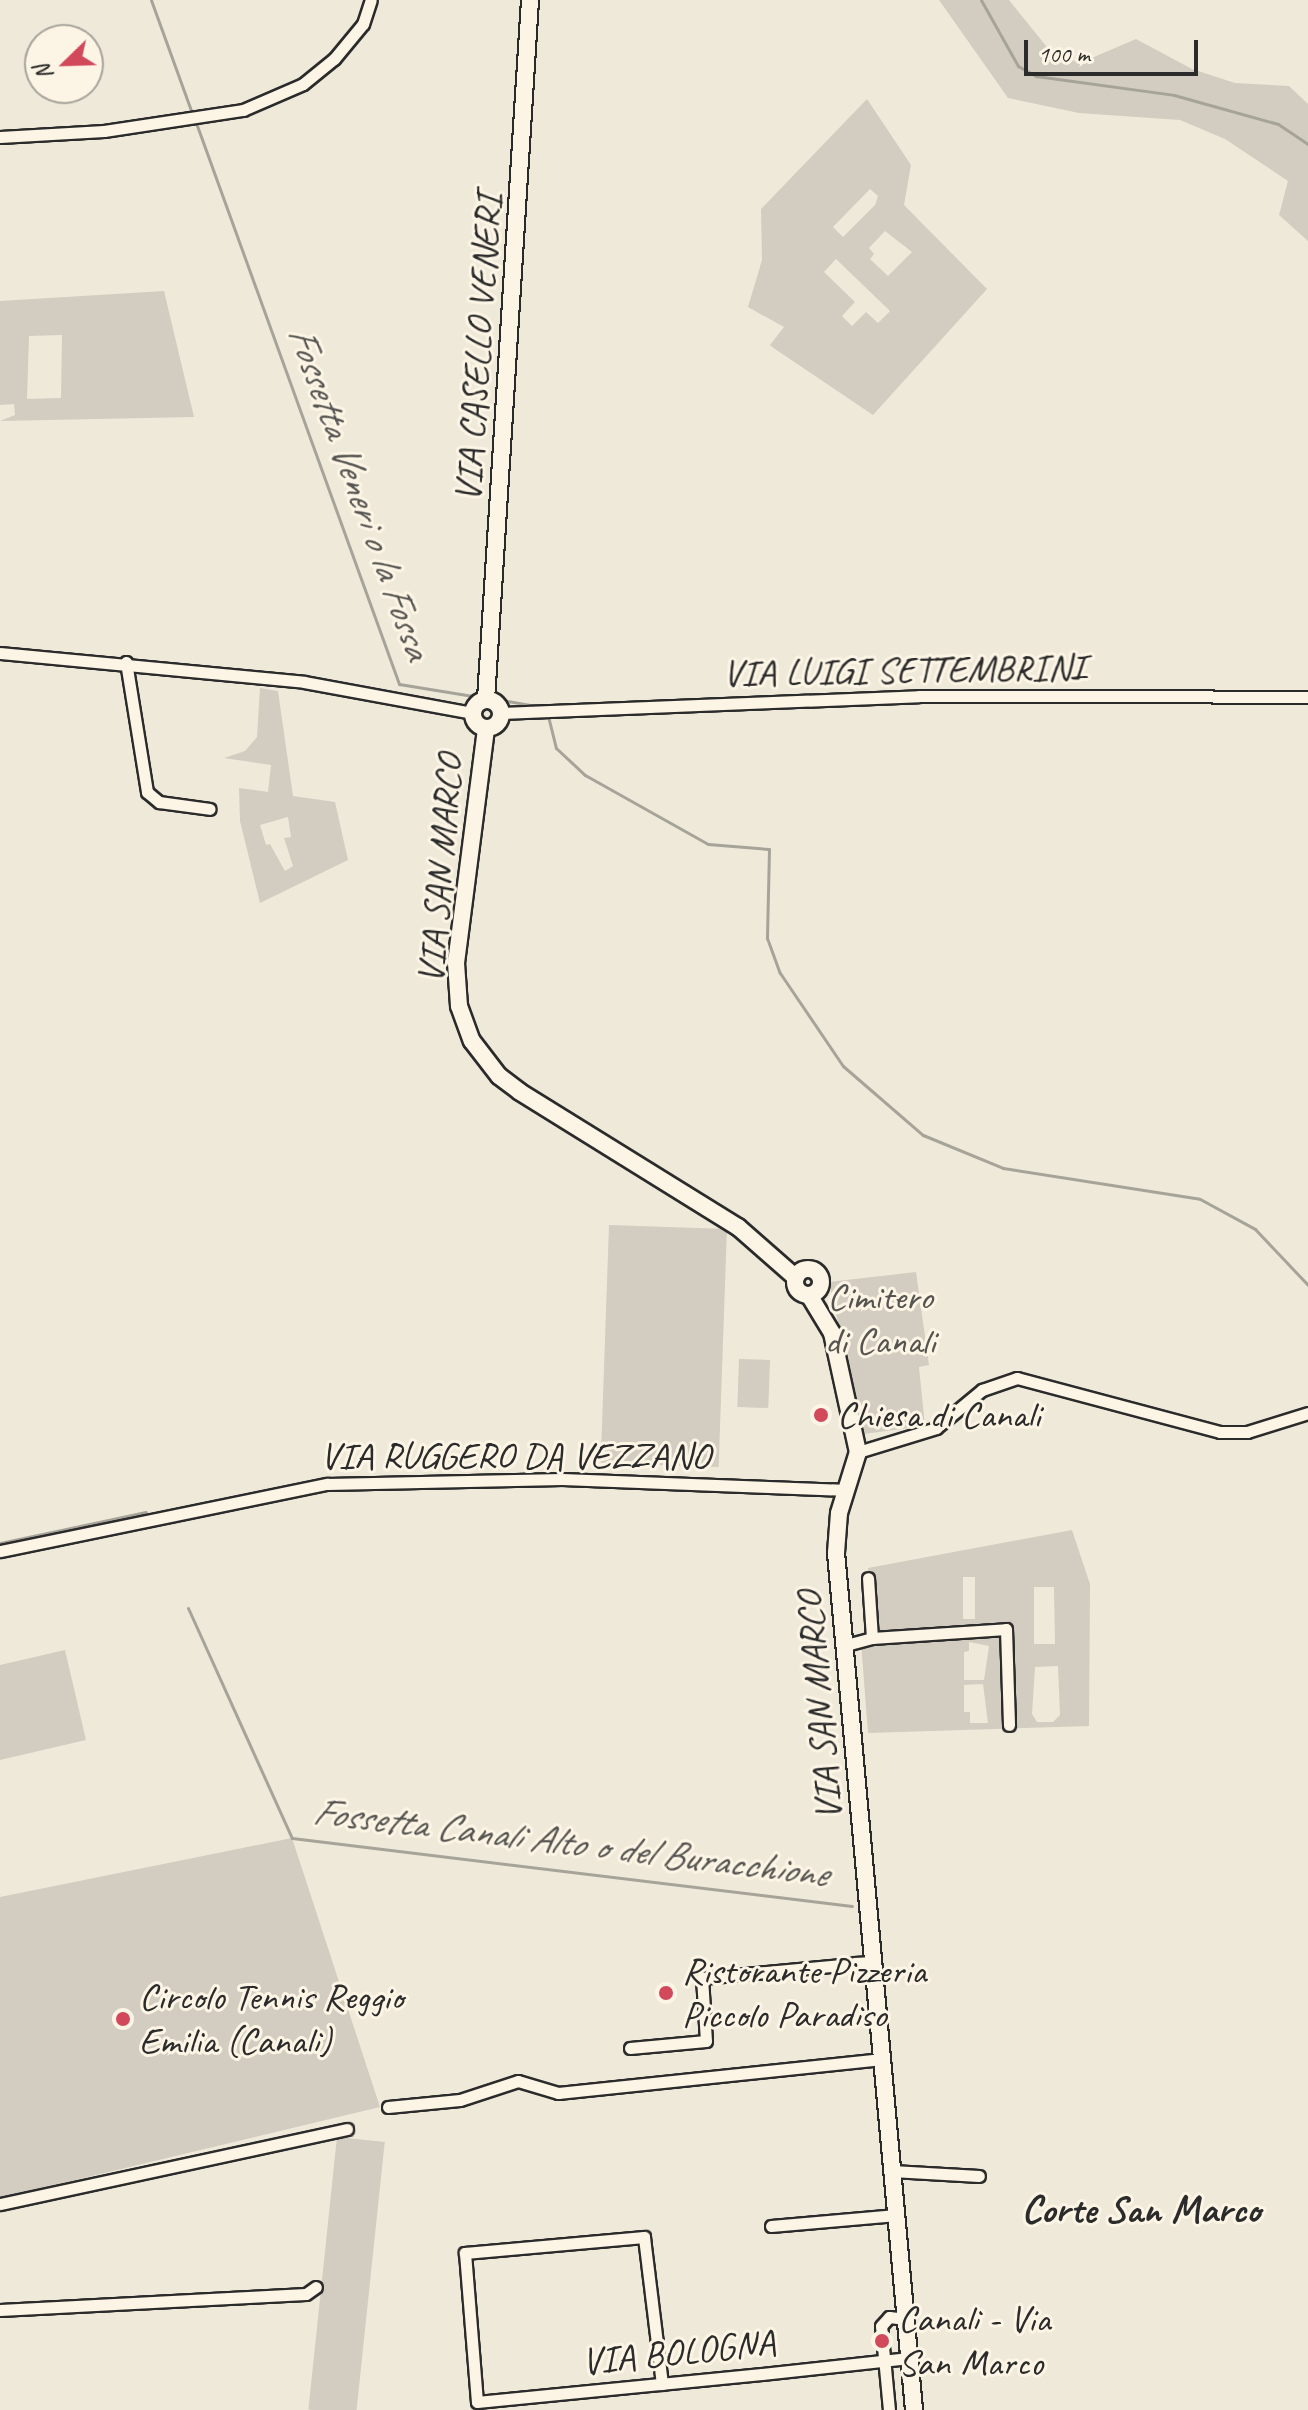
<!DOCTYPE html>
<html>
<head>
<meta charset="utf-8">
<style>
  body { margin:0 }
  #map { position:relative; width:1308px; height:2410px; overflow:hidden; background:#efe9da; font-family:Caveat,sans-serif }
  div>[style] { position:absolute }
  .green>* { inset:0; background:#d2cdc0; transform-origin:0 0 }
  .stream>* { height:3px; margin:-1.5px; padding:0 1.5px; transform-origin:1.5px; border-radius:1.5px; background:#a6a399 }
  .roads { filter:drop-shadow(2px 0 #2b2b2b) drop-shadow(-2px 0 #2b2b2b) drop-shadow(0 2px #2b2b2b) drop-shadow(0 -2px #2b2b2b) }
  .street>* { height:11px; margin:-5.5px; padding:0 5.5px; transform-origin:5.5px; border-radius:5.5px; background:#fcf5e5 }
  .secondary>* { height:16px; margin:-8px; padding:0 8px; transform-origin:8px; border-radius:8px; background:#fcf5e5 }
  .secondary>.ring { margin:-8px; padding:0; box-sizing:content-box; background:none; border:16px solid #fcf5e5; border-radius:50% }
  .dots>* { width:22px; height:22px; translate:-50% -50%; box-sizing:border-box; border:4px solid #fcf5e5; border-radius:50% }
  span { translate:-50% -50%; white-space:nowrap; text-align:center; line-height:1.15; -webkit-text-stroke:6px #fcf5e5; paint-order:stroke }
  .street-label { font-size:38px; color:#2b2b2b }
  .park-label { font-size:38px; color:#555450 }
  .poi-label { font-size:38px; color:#2b2b2b }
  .left { translate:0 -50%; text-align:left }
  .water-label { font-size:40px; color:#565552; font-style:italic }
  .neighbourhood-label { font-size:40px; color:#2b2b2b; font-weight:700 }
  .north { position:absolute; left:24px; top:24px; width:80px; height:80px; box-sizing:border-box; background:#fcf5e5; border:2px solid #a8a49b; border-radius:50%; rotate:247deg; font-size:22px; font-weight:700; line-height:32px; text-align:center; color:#2b2b2b }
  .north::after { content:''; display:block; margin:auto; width:28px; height:36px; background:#d1495b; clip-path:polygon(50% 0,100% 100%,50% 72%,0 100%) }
  .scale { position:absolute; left:1024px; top:40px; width:174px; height:36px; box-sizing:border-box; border:4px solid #2b2b2b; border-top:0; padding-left:10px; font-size:24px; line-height:28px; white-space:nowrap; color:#2b2b2b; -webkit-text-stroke:6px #fcf5e5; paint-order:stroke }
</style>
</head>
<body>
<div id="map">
  <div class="green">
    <div style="clip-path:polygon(939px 0,1009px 0,1051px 52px,1080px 63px,1136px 39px,1192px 69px,1235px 83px,1289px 86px,1308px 104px,1308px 241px,1279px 215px,1288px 181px,1225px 139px,1180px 120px,1079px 113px,1008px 98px)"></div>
    <div style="clip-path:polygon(evenodd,867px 99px,911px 165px,904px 205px,987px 289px,873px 415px,775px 349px,770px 345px,784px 327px,748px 307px,762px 260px,761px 209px,867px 99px,870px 189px,878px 196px,875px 205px,843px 237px,833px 227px,870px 189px,867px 99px,885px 231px,912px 252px,888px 276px,870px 259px,874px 254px,869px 248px,885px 231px,867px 99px,836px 259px,890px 311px,878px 323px,866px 312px,852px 326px,842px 316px,855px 302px,824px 272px,836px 259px)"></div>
    <div style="clip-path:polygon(evenodd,164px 291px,194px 417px,0 421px,15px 415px,14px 404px,0 405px,0 301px,164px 291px,62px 335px,61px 398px,27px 399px,29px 336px,62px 335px)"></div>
    <div style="clip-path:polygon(evenodd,260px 688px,278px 691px,293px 796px,335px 802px,348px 860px,260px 903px,240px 821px,239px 788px,268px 792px,271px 765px,224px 758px,245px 751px,257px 737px,260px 688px,288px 817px,291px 837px,284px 838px,293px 866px,285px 871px,270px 844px,266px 845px,260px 825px,288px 817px)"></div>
    <div style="left:609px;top:1225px;width:118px;height:238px;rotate:2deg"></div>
    <div style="clip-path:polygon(916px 1272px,929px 1365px,919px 1367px,925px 1426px,863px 1434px,829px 1282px)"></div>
    <div style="left:739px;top:1359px;width:31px;height:48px;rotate:2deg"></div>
    <div style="clip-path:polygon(evenodd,1072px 1530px,1090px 1584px,1089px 1726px,868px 1733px,861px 1642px,872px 1638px,868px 1568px,1072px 1530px,963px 1577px,975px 1577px,975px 1619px,963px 1619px,963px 1577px,1072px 1530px,1034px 1587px,1054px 1587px,1055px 1644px,1034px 1644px,1034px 1587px,1072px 1530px,969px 1642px,989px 1646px,984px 1680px,964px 1680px,964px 1652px,969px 1651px,969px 1642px,1072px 1530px,1058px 1666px,1060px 1715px,1053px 1722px,1037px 1722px,1032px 1714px,1035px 1667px,1058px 1666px,1072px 1530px,983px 1684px,988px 1723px,970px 1723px,970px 1712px,964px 1712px,964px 1685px,983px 1684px)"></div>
    <div style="clip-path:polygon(65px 1650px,86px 1740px,0 1760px,0 1665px)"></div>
    <div style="clip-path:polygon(292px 1838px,380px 2107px,0 2198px,0 1897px)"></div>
    <div style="left:337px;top:2137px;width:48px;height:274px;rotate:6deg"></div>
  </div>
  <div class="stream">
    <div style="left:151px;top:0;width:120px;rotate:70.1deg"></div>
    <div style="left:981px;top:0;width:76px;rotate:60.7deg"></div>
    <div style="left:1018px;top:66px;width:21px;rotate:29deg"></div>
    <div style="left:1036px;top:76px;width:139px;rotate:7.8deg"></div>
    <div style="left:1174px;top:95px;width:108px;rotate:15.6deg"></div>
    <div style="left:1278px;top:124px;width:36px;rotate:34deg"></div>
    <div style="left:195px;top:120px;width:600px;rotate:70.11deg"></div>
    <div style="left:399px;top:684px;width:81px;rotate:9.2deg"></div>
    <div style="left:490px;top:698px;width:58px;rotate:10deg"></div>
    <div style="left:548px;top:716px;width:33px;rotate:76deg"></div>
    <div style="left:556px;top:748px;width:40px;rotate:43deg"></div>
    <div style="left:585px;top:775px;width:141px;rotate:29.3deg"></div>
    <div style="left:708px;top:844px;width:61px;rotate:4.7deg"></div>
    <div style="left:769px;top:849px;width:89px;rotate:91.3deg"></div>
    <div style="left:767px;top:938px;width:37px;rotate:70deg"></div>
    <div style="left:780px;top:973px;width:112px;rotate:55.9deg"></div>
    <div style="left:843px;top:1066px;width:106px;rotate:40.8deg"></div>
    <div style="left:923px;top:1135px;width:87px;rotate:22.4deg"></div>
    <div style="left:1003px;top:1168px;width:199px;rotate:8.9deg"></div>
    <div style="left:1200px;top:1199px;width:63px;rotate:28.6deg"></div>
    <div style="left:1255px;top:1229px;width:77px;rotate:46.6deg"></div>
    <div style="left:0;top:1543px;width:149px;rotate:-12deg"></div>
    <div style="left:188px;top:1608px;width:252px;rotate:65.7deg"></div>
    <div style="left:292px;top:1838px;width:564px;rotate:6.92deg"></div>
  </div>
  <div class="roads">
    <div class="street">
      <div style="left:0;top:137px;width:104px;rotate:-3.3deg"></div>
      <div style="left:104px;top:131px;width:141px;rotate:-8.6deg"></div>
      <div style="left:243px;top:110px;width:65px;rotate:-23.4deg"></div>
      <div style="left:303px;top:84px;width:40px;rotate:-39deg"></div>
      <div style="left:334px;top:59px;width:45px;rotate:-50.4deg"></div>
      <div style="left:363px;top:24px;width:25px;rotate:-72deg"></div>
      <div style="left:0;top:653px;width:305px;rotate:5.4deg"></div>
      <div style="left:304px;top:682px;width:172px;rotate:10.4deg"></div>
      <div style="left:126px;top:662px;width:132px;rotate:80.8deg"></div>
      <div style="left:147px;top:792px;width:16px;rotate:40deg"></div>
      <div style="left:159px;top:802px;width:51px;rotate:7.8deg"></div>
      <div style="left:501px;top:713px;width:418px;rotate:-2.3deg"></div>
      <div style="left:919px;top:696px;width:389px;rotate:0.1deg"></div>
      <div style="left:858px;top:1452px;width:82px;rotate:-17.1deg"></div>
      <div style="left:936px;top:1428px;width:60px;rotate:-39.6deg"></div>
      <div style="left:982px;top:1390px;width:37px;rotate:-19deg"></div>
      <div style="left:1017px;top:1378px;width:210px;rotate:14.9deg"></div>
      <div style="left:1220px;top:1432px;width:27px"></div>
      <div style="left:1247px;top:1432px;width:64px;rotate:-17.3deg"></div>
      <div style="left:0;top:1551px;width:334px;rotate:-11.6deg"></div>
      <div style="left:327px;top:1484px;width:235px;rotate:-1.2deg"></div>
      <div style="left:562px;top:1479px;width:284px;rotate:2.2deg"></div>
      <div style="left:872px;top:1638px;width:134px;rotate:-3.8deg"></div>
      <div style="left:1006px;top:1629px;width:96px;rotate:88.2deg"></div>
      <div style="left:846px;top:1645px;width:27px;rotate:-15deg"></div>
      <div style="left:872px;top:1638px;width:60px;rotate:-93.8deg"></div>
      <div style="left:854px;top:1963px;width:20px;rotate:-3deg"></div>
      <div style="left:630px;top:2048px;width:76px;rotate:-5.3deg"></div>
      <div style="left:706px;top:2041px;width:63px;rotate:-93.6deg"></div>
      <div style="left:702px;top:1978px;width:140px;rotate:-5.3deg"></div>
      <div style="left:388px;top:2107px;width:72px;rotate:-5.6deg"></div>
      <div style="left:460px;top:2100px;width:61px;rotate:-18.1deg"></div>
      <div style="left:518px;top:2081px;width:42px;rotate:16.7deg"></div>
      <div style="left:558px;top:2093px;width:326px;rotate:-6deg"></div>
      <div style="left:892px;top:2171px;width:87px;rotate:3.3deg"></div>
      <div style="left:0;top:2204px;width:355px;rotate:-12.2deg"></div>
      <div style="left:771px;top:2226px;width:126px;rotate:-5deg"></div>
      <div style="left:0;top:2310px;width:306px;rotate:-3deg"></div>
      <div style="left:306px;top:2294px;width:12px;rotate:-35deg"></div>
      <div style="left:662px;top:2384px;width:148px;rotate:-97deg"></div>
      <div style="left:644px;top:2237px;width:180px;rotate:174.9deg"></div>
      <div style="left:465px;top:2253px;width:149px;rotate:85.4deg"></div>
      <div style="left:477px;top:2402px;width:286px;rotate:-5.6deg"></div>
      <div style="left:762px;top:2374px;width:148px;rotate:-6.2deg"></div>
      <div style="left:889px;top:2410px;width:84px;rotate:-95.4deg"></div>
      <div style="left:881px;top:2326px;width:12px;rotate:-48deg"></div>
      <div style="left:889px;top:2317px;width:17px;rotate:7deg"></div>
    </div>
    <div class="secondary">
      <div class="ring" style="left:473px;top:700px;width:12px;height:12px"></div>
      <div style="left:486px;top:700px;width:701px;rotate:-86.4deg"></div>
      <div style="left:486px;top:729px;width:236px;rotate:97.3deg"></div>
      <div style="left:456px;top:963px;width:43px;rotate:86deg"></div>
      <div style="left:459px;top:1006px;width:37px;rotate:70deg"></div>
      <div style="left:472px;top:1041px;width:44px;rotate:52.4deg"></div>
      <div style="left:499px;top:1076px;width:26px;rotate:37deg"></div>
      <div style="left:520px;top:1092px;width:256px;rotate:31.8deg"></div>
      <div style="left:738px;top:1227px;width:77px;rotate:41.3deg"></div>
      <div class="ring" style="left:795px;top:1269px;width:10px;height:10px"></div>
      <div style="left:809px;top:1295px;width:44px;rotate:58.8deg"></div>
      <div style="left:832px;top:1333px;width:122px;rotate:77.7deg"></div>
      <div style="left:858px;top:1452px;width:64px;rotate:107.3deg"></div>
      <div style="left:839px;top:1513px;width:40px;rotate:94.3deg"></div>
      <div style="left:836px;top:1553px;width:861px;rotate:84.8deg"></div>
    </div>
  </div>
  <div class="dots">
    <div style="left:821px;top:1415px;background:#d1495b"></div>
    <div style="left:666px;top:1993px;background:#d1495b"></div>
    <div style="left:123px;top:2019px;background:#d1495b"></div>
    <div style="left:882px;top:2341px;background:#d1495b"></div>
  </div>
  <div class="street-label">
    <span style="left:478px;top:348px;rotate:-86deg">VIA CASELLO VENERI</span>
    <span style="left:904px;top:670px;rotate:-1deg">VIA LUIGI SETTEMBRINI</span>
    <span style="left:440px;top:869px;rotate:-85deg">VIA SAN MARCO</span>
    <span style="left:515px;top:1456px">VIA RUGGERO DA VEZZANO</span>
    <span style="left:819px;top:1706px;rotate:-95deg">VIA SAN MARCO</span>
    <span style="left:678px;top:2352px;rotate:-6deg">VIA BOLOGNA</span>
  </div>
  <div class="park-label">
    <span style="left:880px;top:1319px">Cimitero<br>di Canali</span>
  </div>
  <div class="poi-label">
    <span class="left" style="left:837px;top:1415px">Chiesa di Canali</span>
    <span class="left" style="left:682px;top:1993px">Ristorante Pizzeria<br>Piccolo Paradiso</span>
    <span class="left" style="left:139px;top:2019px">Circolo Tennis Reggio<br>Emilia (Canali)</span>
    <span class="left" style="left:898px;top:2341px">Canali - Via<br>San Marco</span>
  </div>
  <div class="water-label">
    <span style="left:360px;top:492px;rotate:70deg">Fossetta Veneri o la Fossa</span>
    <span style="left:570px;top:1842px;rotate:7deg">Fossetta Canali Alto o del Buracchione</span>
  </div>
  <div class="neighbourhood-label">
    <span style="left:1141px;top:2209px">Corte San Marco</span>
  </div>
  <div class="north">N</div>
  <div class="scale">100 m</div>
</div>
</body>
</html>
